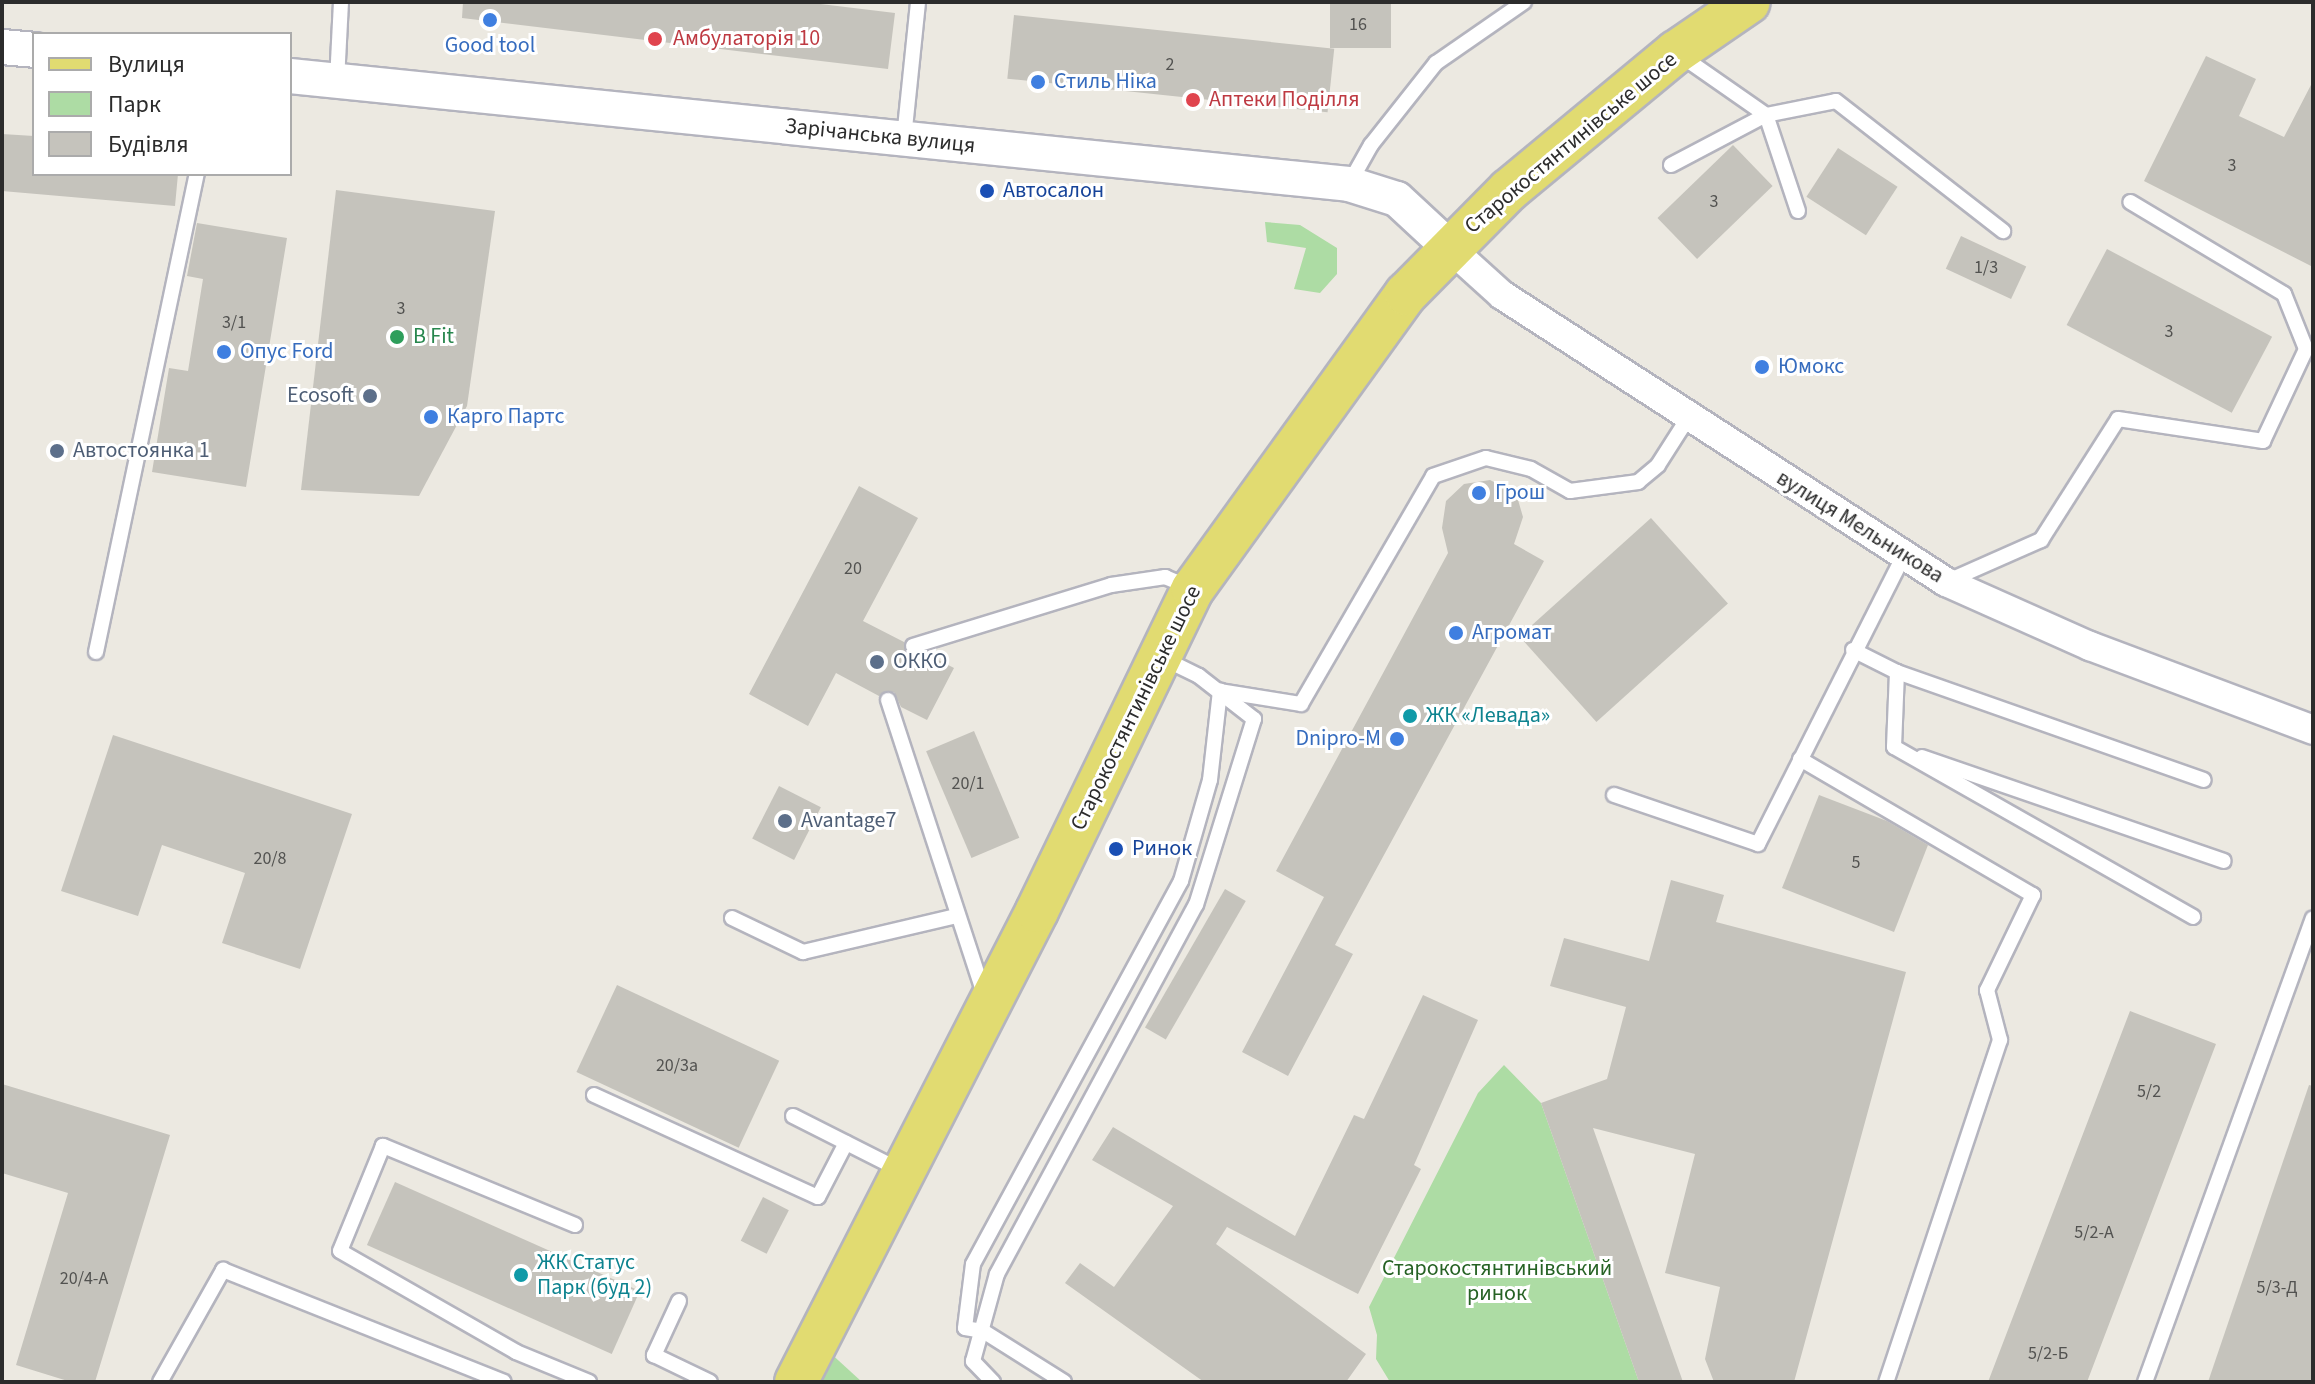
<!DOCTYPE html>
<html>
<head>
<meta charset="utf-8">
<style>
  body { margin:0 }
  #map { position:relative; width:2315px; height:1384px; overflow:hidden; background:#ece9e1; font-family:"Source Sans 3",sans-serif }
  div>[style] { position:absolute }
  .green>* { inset:0; background:#addca4 }
  .building>* { inset:0; background:#c5c3bc; transform-origin:0 0 }
  .roads { filter:drop-shadow(2px 0 #b4b4be) drop-shadow(-2px 0 #b4b4be) drop-shadow(0 2px #b4b4be) drop-shadow(0 -2px #b4b4be) }
  .service>* { height:14px; margin:-7px; padding:0 7px; transform-origin:7px; border-radius:7px; background:#fff }
  .minor>* { height:28px; margin:-14px; padding:0 14px; transform-origin:14px; border-radius:14px; background:#fff }
  .tertiary>* { height:34px; margin:-17px; padding:0 17px; transform-origin:17px; border-radius:17px; background:#fff }
  .primary>* { height:42px; margin:-21px; padding:0 21px; transform-origin:21px; border-radius:21px; background:#e1db71 }
  .dots>* { width:22px; height:22px; translate:-50% -50%; box-sizing:border-box; border:4px solid #fff; border-radius:50% }
  span { translate:-50% -50%; white-space:nowrap; text-align:center; line-height:1.15; -webkit-text-stroke:6px #fff; paint-order:stroke }
  .number-label { font-size:18px; color:#525250 }
  .number-label span { -webkit-text-stroke-width:0 }
  .health-label { font-size:22px; color:#be3a42 }
  .left { translate:0 -50%; text-align:left }
  .shop-label { font-size:22px; color:#366cbe }
  .right { translate:-100% -50%; text-align:right }
  .street-label { font-size:22px; color:#2c2c2c }
  .transit-label { font-size:22px; color:#164399 }
  .leisure-label { font-size:22px; color:#27864d }
  .service-label { font-size:22px; color:#4e5e75 }
  .culture-label { font-size:22px; color:#0d838f }
  .park-label { font-size:22px; color:#266224 }
  .frame { position:absolute; inset:0; border:4px solid #2c2c2c; pointer-events:none }
  .legend { position:absolute; left:32px; top:32px; width:260px; height:144px; box-sizing:border-box; background:#fff; border:2px solid #ababab; margin:0; padding:10px 14px; list-style:none; font-size:24px; color:#2c2c2c }
  .legend li { display:flex; align-items:center; gap:16px; height:40px }
  .legend b { width:40px; border:2px solid #ababab }
</style>
</head>
<body>
<div id="map">
  <div class="green">
    <div style="clip-path:polygon(1265px 222px,1300px 225px,1337px 248px,1337px 274px,1320px 293px,1294px 289px,1306px 248px,1267px 242px)"></div>
    <div style="clip-path:polygon(1504px 1065px,1541px 1103px,1639px 1382px,1390px 1382px,1376px 1359px,1377px 1335px,1369px 1307px,1478px 1093px)"></div>
    <div style="clip-path:polygon(827px 1350px,862px 1382px,811px 1382px)"></div>
  </div>
  <div class="building">
    <div style="clip-path:polygon(463px 2px,804px 2px,895px 13px,888px 69px,462px 18px)"></div>
    <div style="left:1330px;top:2px;width:61px;height:46px"></div>
    <div style="left:1014px;top:15px;width:322px;height:64px;rotate:6deg"></div>
    <div style="clip-path:polygon(2206px 56px,2256px 79px,2239px 116px,2284px 137px,2313px 81px,2313px 267px,2144px 181px)"></div>
    <div style="clip-path:polygon(2px 134px,34px 136px,34px 174px,178px 174px,175px 206px,2px 191px)"></div>
    <div style="left:1733px;top:145px;width:57px;height:105px;rotate:46deg"></div>
    <div style="left:1838px;top:148px;width:71px;height:58px;rotate:33deg"></div>
    <div style="clip-path:polygon(336px 190px,495px 211px,467px 406px,419px 496px,301px 490px)"></div>
    <div style="clip-path:polygon(197px 223px,287px 238px,246px 487px,152px 472px,169px 368px,188px 371px,203px 279px,187px 276px)"></div>
    <div style="left:1961px;top:236px;width:72px;height:36px;rotate:25deg"></div>
    <div style="left:2107px;top:249px;width:187px;height:86px;rotate:28deg"></div>
    <div style="clip-path:polygon(1490px 480px,1516px 493px,1523px 517px,1514px 544px,1544px 561px,1335px 945px,1353px 954px,1288px 1076px,1242px 1052px,1324px 897px,1276px 871px,1448px 553px,1442px 528px,1446px 501px,1464px 484px)"></div>
    <div style="clip-path:polygon(859px 486px,918px 518px,863px 621px,904px 642px,910px 655px,925px 653px,954px 668px,927px 720px,901px 707px,894px 692px,879px 696px,836px 673px,808px 726px,749px 694px)"></div>
    <div style="left:1651px;top:518px;width:115px;height:177px;rotate:48deg"></div>
    <div style="left:974px;top:731px;width:116px;height:52px;rotate:67deg"></div>
    <div style="clip-path:polygon(113px 735px,352px 814px,300px 969px,222px 943px,245px 873px,162px 845px,138px 916px,61px 891px)"></div>
    <div style="left:779px;top:786px;width:47px;height:59px;rotate:27deg"></div>
    <div style="clip-path:polygon(1819px 795px,1887px 821px,1928px 845px,1894px 932px,1782px 888px)"></div>
    <div style="clip-path:polygon(1671px 880px,1724px 895px,1716px 922px,1906px 972px,1794px 1382px,1714px 1382px,1705px 1359px,1720px 1287px,1665px 1273px,1695px 1154px,1593px 1128px,1683px 1382px,1639px 1382px,1541px 1103px,1607px 1079px,1626px 1007px,1550px 986px,1564px 938px,1649px 961px)"></div>
    <div style="left:1225px;top:889px;width:24px;height:160px;rotate:30deg"></div>
    <div style="left:617px;top:985px;width:179px;height:96px;rotate:25deg"></div>
    <div style="clip-path:polygon(1423px 995px,1478px 1020px,1414px 1165px,1421px 1169px,1358px 1294px,1227px 1227px,1216px 1244px,1366px 1354px,1346px 1382px,1204px 1382px,1065px 1283px,1080px 1263px,1114px 1287px,1173px 1206px,1092px 1160px,1113px 1127px,1295px 1236px,1354px 1115px,1364px 1119px)"></div>
    <div style="clip-path:polygon(2130px 1011px,2216px 1044px,2167px 1172px,2087px 1382px,1988px 1382px)"></div>
    <div style="clip-path:polygon(2px 1084px,170px 1135px,95px 1382px,71px 1382px,16px 1365px,68px 1193px,2px 1173px)"></div>
    <div style="clip-path:polygon(2309px 1085px,2313px 1086px,2313px 1382px,2208px 1382px)"></div>
    <div style="left:395px;top:1182px;width:268px;height:69px;rotate:24deg"></div>
    <div style="left:763px;top:1197px;width:29px;height:49px;rotate:27deg"></div>
  </div>
  <div class="roads">
    <div class="service">
      <div style="left:337px;top:81px;width:79px;rotate:-87.1deg"></div>
      <div style="left:904px;top:138px;width:137px;rotate:-84.1deg"></div>
      <div style="left:1671px;top:165px;width:107px;rotate:-27.8deg"></div>
      <div style="left:1766px;top:115px;width:105px;rotate:-145.1deg"></div>
      <div style="left:1349px;top:184px;width:45px;rotate:-60.6deg"></div>
      <div style="left:1371px;top:145px;width:105px;rotate:-51.6deg"></div>
      <div style="left:1436px;top:63px;width:107px;rotate:-34.7deg"></div>
      <div style="left:1798px;top:211px;width:101px;rotate:-108.4deg"></div>
      <div style="left:1766px;top:115px;width:71px;rotate:-11.3deg"></div>
      <div style="left:1836px;top:101px;width:212px;rotate:37.9deg"></div>
      <div style="left:1948px;top:581px;width:102px;rotate:-23.8deg"></div>
      <div style="left:2041px;top:540px;width:143px;rotate:-57.5deg"></div>
      <div style="left:2118px;top:419px;width:147px;rotate:8.6deg"></div>
      <div style="left:2263px;top:441px;width:102px;rotate:-64.9deg"></div>
      <div style="left:2306px;top:349px;width:59px;rotate:-111.8deg"></div>
      <div style="left:2284px;top:294px;width:179px;rotate:-149.1deg"></div>
      <div style="left:913px;top:646px;width:207px;rotate:-17.1deg"></div>
      <div style="left:1111px;top:585px;width:55px;rotate:-8.4deg"></div>
      <div style="left:1165px;top:577px;width:26px;rotate:23deg"></div>
      <div style="left:1853px;top:650px;width:49px;rotate:26.6deg"></div>
      <div style="left:1897px;top:672px;width:75px;rotate:92.3deg"></div>
      <div style="left:1894px;top:747px;width:344px;rotate:29.6deg"></div>
      <div style="left:96px;top:652px;width:489px;rotate:-78.1deg"></div>
      <div style="left:1897px;top:672px;width:325px;rotate:19.4deg"></div>
      <div style="left:1220px;top:691px;width:82px;rotate:9.1deg"></div>
      <div style="left:1301px;top:704px;width:263px;rotate:-59.9deg"></div>
      <div style="left:1433px;top:476px;width:56px;rotate:-18.8deg"></div>
      <div style="left:1486px;top:458px;width:46px;rotate:13.7deg"></div>
      <div style="left:1531px;top:469px;width:45px;rotate:29.4deg"></div>
      <div style="left:1570px;top:491px;width:69px;rotate:-7.5deg"></div>
      <div style="left:1638px;top:482px;width:26px;rotate:-40deg"></div>
      <div style="left:1658px;top:465px;width:56px;rotate:-57.4deg"></div>
      <div style="left:888px;top:700px;width:311px;rotate:71.9deg"></div>
      <div style="left:1922px;top:757px;width:319px;rotate:19deg"></div>
      <div style="left:1800px;top:759px;width:270px;rotate:30.3deg"></div>
      <div style="left:2033px;top:895px;width:106px;rotate:115.8deg"></div>
      <div style="left:1987px;top:990px;width:52px;rotate:75.4deg"></div>
      <div style="left:2000px;top:1040px;width:360px;rotate:108.4deg"></div>
      <div style="left:1614px;top:795px;width:152px;rotate:18.8deg"></div>
      <div style="left:1758px;top:844px;width:322px;rotate:-63.2deg"></div>
      <div style="left:732px;top:918px;width:79px;rotate:25.6deg"></div>
      <div style="left:803px;top:952px;width:157px;rotate:-13.2deg"></div>
      <div style="left:594px;top:1095px;width:246px;rotate:24.5deg"></div>
      <div style="left:818px;top:1197px;width:61px;rotate:-62.6deg"></div>
      <div style="left:793px;top:1116px;width:122px;rotate:26.8deg"></div>
      <div style="left:575px;top:1225px;width:208px;rotate:-157.6deg"></div>
      <div style="left:383px;top:1146px;width:113px;rotate:112.3deg"></div>
      <div style="left:340px;top:1251px;width:203px;rotate:29.8deg"></div>
      <div style="left:516px;top:1352px;width:79px;rotate:22.3deg"></div>
      <div style="left:679px;top:1301px;width:60px;rotate:114.8deg"></div>
      <div style="left:654px;top:1355px;width:62px;rotate:25.7deg"></div>
      <div style="left:160px;top:1382px;width:129px;rotate:-60.6deg"></div>
      <div style="left:223px;top:1270px;width:302px;rotate:21.7deg"></div>
      <div style="left:993px;top:1382px;width:29px;rotate:-134deg"></div>
      <div style="left:973px;top:1361px;width:90px;rotate:-74.6deg"></div>
      <div style="left:997px;top:1274px;width:419px;rotate:-61.7deg"></div>
      <div style="left:1196px;top:905px;width:195px;rotate:-72.7deg"></div>
      <div style="left:1254px;top:719px;width:70px;rotate:-142deg"></div>
      <div style="left:1199px;top:676px;width:39px;rotate:-154deg"></div>
      <div style="left:1064px;top:1382px;width:96px;rotate:-147.8deg"></div>
      <div style="left:983px;top:1331px;width:18px;rotate:-171deg"></div>
      <div style="left:965px;top:1328px;width:64px;rotate:-82.9deg"></div>
      <div style="left:973px;top:1264px;width:436px;rotate:-61.5deg"></div>
      <div style="left:1181px;top:881px;width:105px;rotate:-74deg"></div>
      <div style="left:1210px;top:780px;width:90px;rotate:-83.6deg"></div>
      <div style="left:2145px;top:1382px;width:493px;rotate:-70.1deg"></div>
    </div>
    <div class="minor">
      <div style="left:1450px;top:248px;width:70px;rotate:42.1deg"></div>
      <div style="left:1502px;top:295px;width:529px;rotate:32.88deg"></div>
      <div style="left:1946px;top:582px;width:158px;rotate:24deg"></div>
      <div style="left:2090px;top:646px;width:238px;rotate:20.6deg"></div>
    </div>
    <div class="tertiary">
      <div style="left:2px;top:47px;width:32px;rotate:5deg"></div>
      <div style="left:290px;top:76px;width:1064px;rotate:5.82deg"></div>
      <div style="left:1349px;top:184px;width:50px;rotate:17.4deg"></div>
      <div style="left:1397px;top:199px;width:72px;rotate:42.8deg"></div>
    </div>
    <div class="primary">
      <div style="left:796px;top:1382px;width:529px;rotate:-62.9deg"></div>
      <div style="left:1037px;top:911px;width:358px;rotate:-64.2deg"></div>
      <div style="left:1193px;top:589px;width:364px;rotate:-54.2deg"></div>
      <div style="left:1406px;top:294px;width:146px;rotate:-45.3deg"></div>
      <div style="left:1509px;top:190px;width:217px;rotate:-39.6deg"></div>
      <div style="left:1676px;top:52px;width:88px;rotate:-34.4deg"></div>
    </div>
  </div>
  <div class="dots">
    <div style="left:490px;top:20px;background:#3f7fe0"></div>
    <div style="left:655px;top:39px;background:#e0444e"></div>
    <div style="left:1038px;top:82px;background:#3f7fe0"></div>
    <div style="left:1193px;top:100px;background:#e0444e"></div>
    <div style="left:987px;top:191px;background:#1a4fb4"></div>
    <div style="left:397px;top:337px;background:#2e9e5b"></div>
    <div style="left:224px;top:352px;background:#3f7fe0"></div>
    <div style="left:1762px;top:367px;background:#3f7fe0"></div>
    <div style="left:370px;top:396px;background:#5c6f8a"></div>
    <div style="left:431px;top:417px;background:#3f7fe0"></div>
    <div style="left:57px;top:451px;background:#5c6f8a"></div>
    <div style="left:1479px;top:493px;background:#3f7fe0"></div>
    <div style="left:1456px;top:633px;background:#3f7fe0"></div>
    <div style="left:877px;top:662px;background:#5c6f8a"></div>
    <div style="left:1410px;top:716px;background:#0f9aa8"></div>
    <div style="left:1397px;top:739px;background:#3f7fe0"></div>
    <div style="left:785px;top:821px;background:#5c6f8a"></div>
    <div style="left:1116px;top:849px;background:#1a4fb4"></div>
    <div style="left:521px;top:1275px;background:#0f9aa8"></div>
  </div>
  <div class="number-label">
    <span style="left:1358px;top:25px">16</span>
    <span style="left:1170px;top:65px">2</span>
    <span style="left:2232px;top:166px">3</span>
    <span style="left:1714px;top:202px">3</span>
    <span style="left:1986px;top:268px">1/3</span>
    <span style="left:401px;top:309px">3</span>
    <span style="left:234px;top:323px">3/1</span>
    <span style="left:2169px;top:332px">3</span>
    <span style="left:853px;top:569px">20</span>
    <span style="left:968px;top:784px">20/1</span>
    <span style="left:270px;top:859px">20/8</span>
    <span style="left:1856px;top:863px">5</span>
    <span style="left:677px;top:1066px">20/3а</span>
    <span style="left:2149px;top:1092px">5/2</span>
    <span style="left:2094px;top:1233px">5/2-А</span>
    <span style="left:84px;top:1279px">20/4-А</span>
    <span style="left:2277px;top:1288px">5/3-Д</span>
    <span style="left:2048px;top:1354px">5/2-Б</span>
  </div>
  <div class="health-label">
    <span class="left" style="left:673px;top:39px">Амбулаторія 10</span>
    <span class="left" style="left:1209px;top:100px">Аптеки Поділля</span>
  </div>
  <div class="shop-label">
    <span style="left:490px;top:46px">Good tool</span>
    <span class="left" style="left:1054px;top:82px">Стиль Ніка</span>
    <span class="left" style="left:240px;top:352px">Опус Ford</span>
    <span class="left" style="left:1778px;top:367px">Юмокс</span>
    <span class="left" style="left:447px;top:417px">Карго Партс</span>
    <span class="left" style="left:1495px;top:493px">Грош</span>
    <span class="left" style="left:1472px;top:633px">Агромат</span>
    <span class="right" style="left:1381px;top:739px">Dnipro-M</span>
  </div>
  <div class="street-label">
    <span style="left:880px;top:136px;rotate:6deg">Зарічанська вулиця</span>
    <span style="left:1571px;top:143px;rotate:-40deg">Старокостянтинівське шосе</span>
    <span style="left:1860px;top:527px;rotate:32deg">вулиця Мельникова</span>
    <span style="left:1136px;top:708px;rotate:-64deg">Старокостянтинівське шосе</span>
  </div>
  <div class="transit-label">
    <span class="left" style="left:1003px;top:191px">Автосалон</span>
    <span class="left" style="left:1132px;top:849px">Ринок</span>
  </div>
  <div class="leisure-label">
    <span class="left" style="left:413px;top:337px">B Fit</span>
  </div>
  <div class="service-label">
    <span class="right" style="left:354px;top:396px">Ecosoft</span>
    <span class="left" style="left:73px;top:451px">Автостоянка 1</span>
    <span class="left" style="left:893px;top:662px">ОККО</span>
    <span class="left" style="left:801px;top:821px">Avantage7</span>
  </div>
  <div class="culture-label">
    <span class="left" style="left:1426px;top:716px">ЖК «Левада»</span>
    <span class="left" style="left:537px;top:1275px">ЖК Статус<br>Парк (буд 2)</span>
  </div>
  <div class="park-label">
    <span style="left:1497px;top:1281px">Старокостянтинівський<br>ринок</span>
  </div>
  <div class="frame"></div>
  <ul class="legend">
  <li><b style="height:10px;background:#e1db71"></b>Вулиця</li>
  <li><b style="height:22px;background:#addca4"></b>Парк</li>
  <li><b style="height:22px;background:#c5c3bc"></b>Будівля</li>
  </ul>
</div>
</body>
</html>
